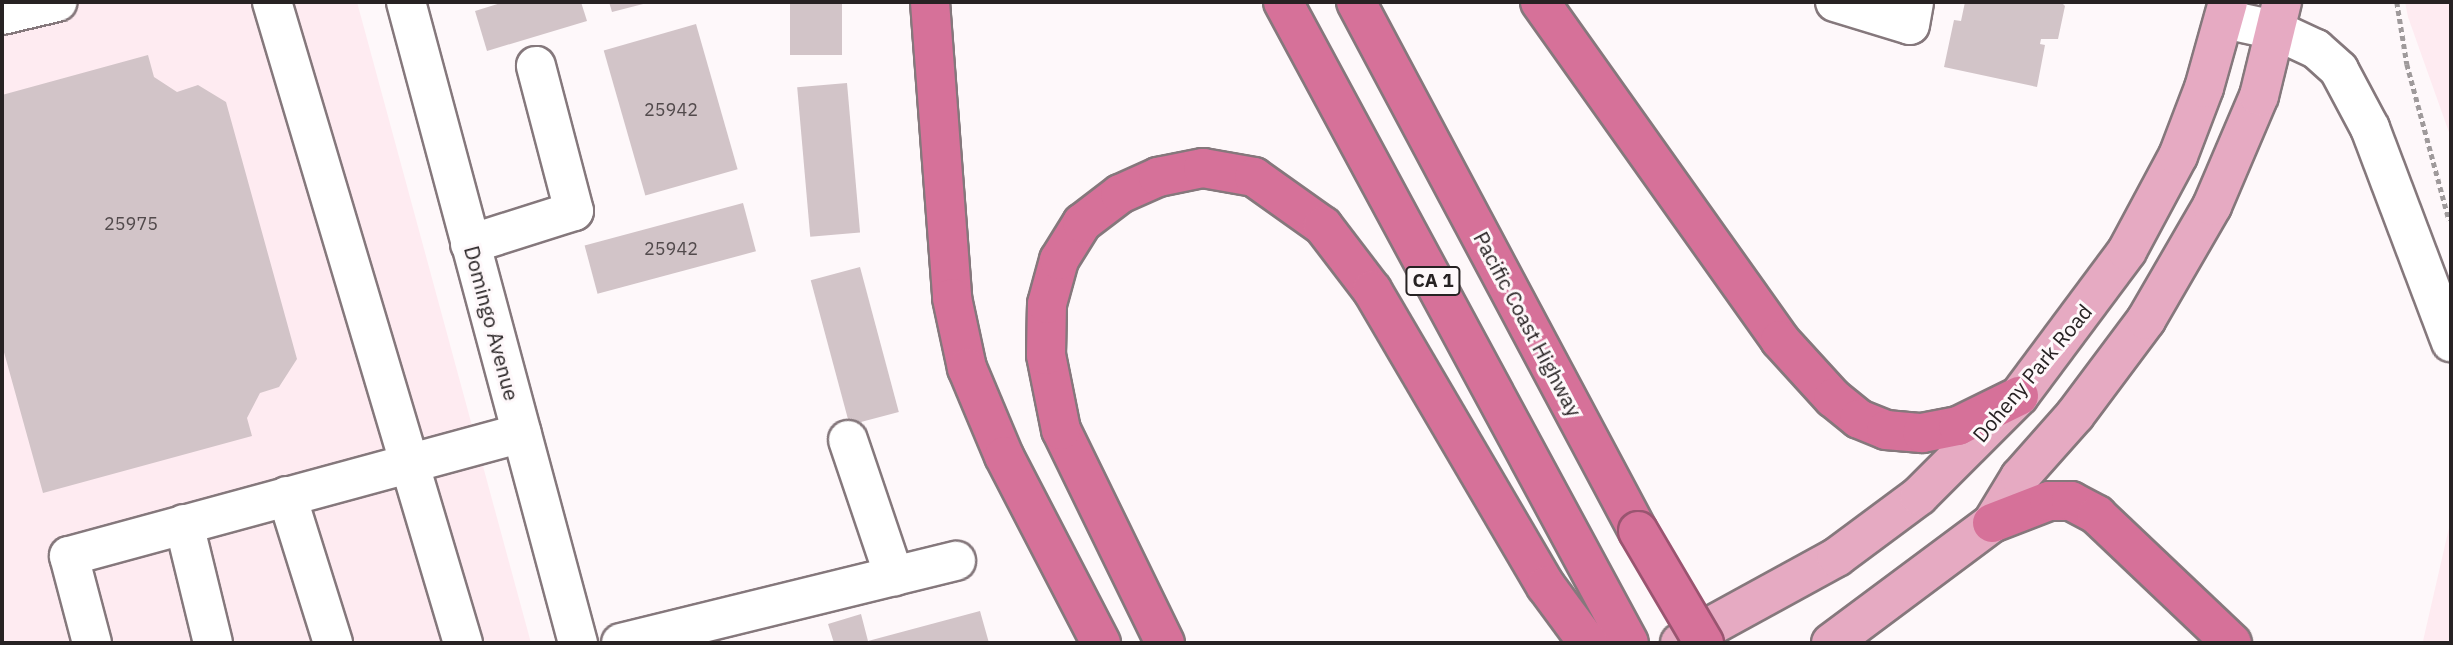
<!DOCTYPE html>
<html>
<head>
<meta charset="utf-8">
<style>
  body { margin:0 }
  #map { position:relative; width:2453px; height:645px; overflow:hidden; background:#fef8fa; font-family:"IBM Plex Sans",sans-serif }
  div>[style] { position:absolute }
  .built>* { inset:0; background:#feebf1 }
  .building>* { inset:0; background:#d2c4c8; transform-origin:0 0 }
  .path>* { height:4.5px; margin-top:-2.25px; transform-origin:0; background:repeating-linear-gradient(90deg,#9f9a9b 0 5px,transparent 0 8.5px) }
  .roads { filter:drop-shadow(2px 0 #85787c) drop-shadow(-2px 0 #85787c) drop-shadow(0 2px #85787c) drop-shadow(0 -2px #85787c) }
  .minor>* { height:38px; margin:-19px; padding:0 19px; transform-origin:19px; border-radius:19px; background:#fff }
  .major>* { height:38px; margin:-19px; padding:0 19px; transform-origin:19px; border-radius:19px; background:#e6aac2 }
  .highway>* { height:38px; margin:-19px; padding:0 19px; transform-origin:19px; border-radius:19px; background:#d67199 }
  .bridges { filter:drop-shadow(2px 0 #995570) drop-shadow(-2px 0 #995570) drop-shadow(0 2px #995570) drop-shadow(0 -2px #995570) }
  .highway-bridge>* { height:38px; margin:-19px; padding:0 19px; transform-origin:19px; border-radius:19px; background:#d67199 }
  span { translate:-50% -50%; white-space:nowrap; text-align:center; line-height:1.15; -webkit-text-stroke:6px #fef8fa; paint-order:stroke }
  .number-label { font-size:18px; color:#524a4c }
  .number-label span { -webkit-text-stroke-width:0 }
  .shield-label span { padding:2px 5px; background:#fef8fa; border:2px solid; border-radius:5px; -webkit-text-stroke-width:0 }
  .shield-label { font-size:19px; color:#272223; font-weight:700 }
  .street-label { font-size:21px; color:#272223 }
  .frame { position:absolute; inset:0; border:4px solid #272223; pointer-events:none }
</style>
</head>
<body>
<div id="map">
  <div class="built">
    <div style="clip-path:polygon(2px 2px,357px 2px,531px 643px,2px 643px)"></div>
    <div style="clip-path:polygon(2405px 2px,2451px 2px,2451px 138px,2408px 17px)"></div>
    <div style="clip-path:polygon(2451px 519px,2451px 643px,2422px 643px,2423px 641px)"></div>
  </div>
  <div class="building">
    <div style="clip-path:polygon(504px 2px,581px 2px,587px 21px,487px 51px,475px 11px)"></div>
    <div style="clip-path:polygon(609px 2px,647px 2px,647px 3px,612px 12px)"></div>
    <div style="left:790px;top:2px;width:52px;height:53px"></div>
    <div style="clip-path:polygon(1965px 2px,2061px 2px,2065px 6px,2058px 39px,2041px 39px,2040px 44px,2045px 45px,2037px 87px,1944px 67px,1954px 20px,1961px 21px)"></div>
    <div style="left:696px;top:24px;width:151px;height:96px;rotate:74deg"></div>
    <div style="clip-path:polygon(148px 55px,154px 77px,177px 92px,198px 85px,226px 102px,297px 359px,279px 387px,260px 393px,247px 418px,252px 436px,43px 493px,2px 345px,2px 95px)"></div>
    <div style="left:847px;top:83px;width:150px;height:50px;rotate:85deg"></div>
    <div style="left:743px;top:203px;width:50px;height:164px;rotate:75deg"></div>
    <div style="left:860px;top:267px;width:150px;height:51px;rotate:75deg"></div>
    <div style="clip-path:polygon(980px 611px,989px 643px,834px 643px,828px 624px,861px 614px,868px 641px)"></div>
  </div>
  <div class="path">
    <div style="left:2397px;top:2px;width:63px;rotate:80.8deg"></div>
    <div style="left:2407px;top:64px;width:162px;rotate:74.9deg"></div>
  </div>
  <div class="roads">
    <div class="minor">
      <div style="left:272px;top:2px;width:669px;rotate:73.41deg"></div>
      <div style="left:406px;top:2px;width:664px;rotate:74.98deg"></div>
      <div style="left:1835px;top:2px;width:78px;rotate:17deg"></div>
      <div style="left:1910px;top:25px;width:23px;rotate:-80deg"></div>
      <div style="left:2px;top:15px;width:57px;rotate:-13.3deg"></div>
      <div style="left:2224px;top:19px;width:52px;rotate:12.2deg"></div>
      <div style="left:2275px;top:30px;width:45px;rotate:24.9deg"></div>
      <div style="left:2316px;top:49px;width:31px;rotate:42deg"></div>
      <div style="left:2339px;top:70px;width:66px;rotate:61.9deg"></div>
      <div style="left:2370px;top:128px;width:229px;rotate:69.3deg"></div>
      <div style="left:470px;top:244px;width:109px;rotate:-17.6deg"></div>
      <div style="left:574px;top:211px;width:150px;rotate:-104.7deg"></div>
      <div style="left:848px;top:440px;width:144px;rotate:71.3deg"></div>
      <div style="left:287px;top:496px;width:154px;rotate:72.6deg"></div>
      <div style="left:184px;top:524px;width:122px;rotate:76.3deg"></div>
      <div style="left:92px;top:643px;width:90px;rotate:-104.8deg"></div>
      <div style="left:69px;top:556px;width:469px;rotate:-15.2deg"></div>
      <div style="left:621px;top:643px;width:345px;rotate:-13.8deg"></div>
    </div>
    <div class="major">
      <div style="left:1680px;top:643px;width:179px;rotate:-28.7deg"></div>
      <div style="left:1837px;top:557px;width:102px;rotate:-36.6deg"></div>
      <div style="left:1919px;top:496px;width:141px;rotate:-45deg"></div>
      <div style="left:2019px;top:396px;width:181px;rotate:-53.3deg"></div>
      <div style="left:2127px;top:251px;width:108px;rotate:-61.8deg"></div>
      <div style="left:2178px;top:156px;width:73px;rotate:-69.1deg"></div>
      <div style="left:2204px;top:88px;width:89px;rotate:-74.4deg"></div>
      <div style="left:1831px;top:643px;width:201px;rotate:-36.7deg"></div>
      <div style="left:1992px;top:523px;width:54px;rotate:-58.7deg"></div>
      <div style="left:2020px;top:477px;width:83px;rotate:-48.4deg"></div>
      <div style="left:2075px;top:415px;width:119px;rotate:-53.2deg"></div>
      <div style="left:2146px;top:320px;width:132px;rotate:-59.9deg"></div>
      <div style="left:2212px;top:206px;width:120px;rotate:-66.9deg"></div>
      <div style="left:2259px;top:96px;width:97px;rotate:-76.3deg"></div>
    </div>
    <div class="highway">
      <div style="left:930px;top:2px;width:297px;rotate:85.7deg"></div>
      <div style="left:952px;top:298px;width:72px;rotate:77.9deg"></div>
      <div style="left:967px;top:368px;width:95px;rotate:67.2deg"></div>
      <div style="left:1004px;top:456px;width:211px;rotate:62.6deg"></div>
      <div style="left:1283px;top:2px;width:728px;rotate:61.64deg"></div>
      <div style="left:1356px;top:2px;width:599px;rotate:61.94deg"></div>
      <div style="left:1540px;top:2px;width:415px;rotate:54.6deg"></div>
      <div style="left:1780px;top:340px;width:79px;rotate:47.6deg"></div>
      <div style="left:1833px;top:398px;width:33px;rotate:39deg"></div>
      <div style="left:1859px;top:419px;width:29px;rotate:22deg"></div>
      <div style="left:1886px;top:430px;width:36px;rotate:5deg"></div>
      <div style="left:1922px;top:433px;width:37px;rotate:-11deg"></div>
      <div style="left:1958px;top:426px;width:68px;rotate:-26.2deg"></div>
      <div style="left:1992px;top:523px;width:61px;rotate:-21.1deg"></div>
      <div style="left:2049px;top:501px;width:22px"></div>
      <div style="left:2071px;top:501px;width:30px;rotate:28deg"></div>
      <div style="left:2097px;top:515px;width:186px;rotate:43.5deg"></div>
      <div style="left:1165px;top:643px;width:237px;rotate:-116deg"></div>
      <div style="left:1061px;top:430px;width:76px;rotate:-101.3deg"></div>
      <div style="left:1046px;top:355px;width:51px;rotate:-88.9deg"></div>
      <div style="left:1047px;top:304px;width:46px;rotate:-74.7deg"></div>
      <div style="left:1059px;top:260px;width:44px;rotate:-58.1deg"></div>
      <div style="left:1082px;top:223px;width:48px;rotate:-37.3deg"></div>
      <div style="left:1120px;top:194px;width:42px;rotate:-24.1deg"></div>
      <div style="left:1158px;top:177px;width:46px;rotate:-11.3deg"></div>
      <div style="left:1203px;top:168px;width:52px;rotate:10deg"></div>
      <div style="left:1254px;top:177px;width:85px;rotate:35.4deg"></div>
      <div style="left:1323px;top:226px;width:81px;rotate:52.6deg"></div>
      <div style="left:1372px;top:290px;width:343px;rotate:59.6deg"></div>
      <div style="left:1546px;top:586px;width:71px;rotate:53.6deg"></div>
    </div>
  </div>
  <div class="bridges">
    <div class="highway-bridge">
      <div style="left:1638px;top:531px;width:130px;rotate:59.5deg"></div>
    </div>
  </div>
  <div class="number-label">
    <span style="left:671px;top:110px">25942</span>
    <span style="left:131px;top:224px">25975</span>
    <span style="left:671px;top:249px">25942</span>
  </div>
  <div class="shield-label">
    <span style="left:1433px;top:281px">CA 1</span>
  </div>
  <div class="street-label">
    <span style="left:492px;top:323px;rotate:75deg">Domingo Avenue</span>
    <span style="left:1528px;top:324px;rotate:62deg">Pacific Coast Highway</span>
    <span style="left:2032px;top:373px;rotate:-50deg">Doheny Park Road</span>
  </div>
  <div class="frame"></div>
</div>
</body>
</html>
